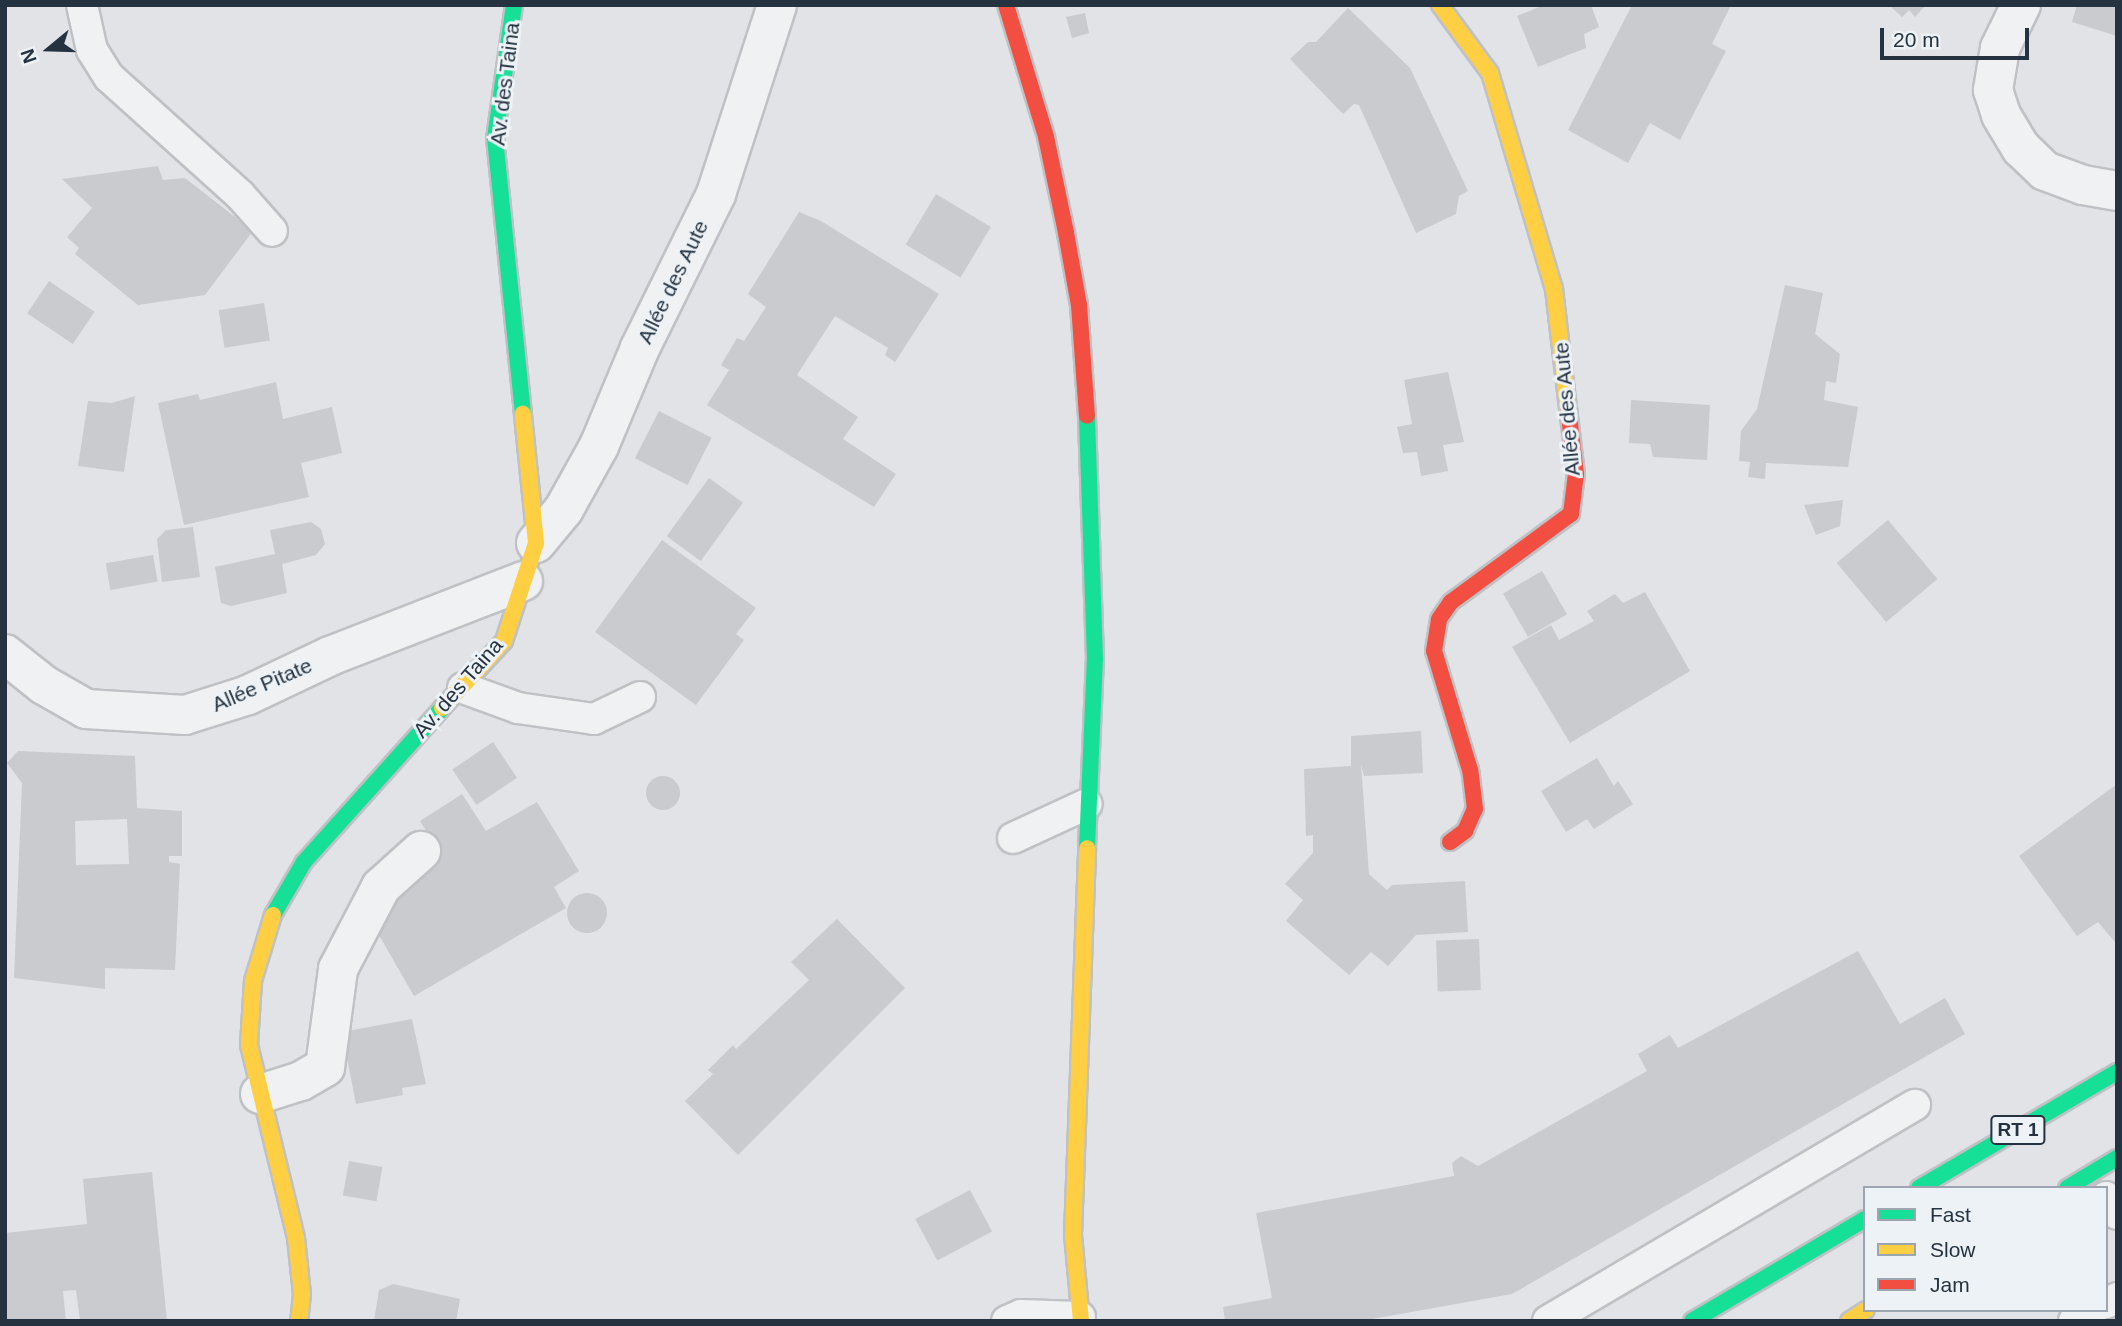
<!DOCTYPE html>
<html>
<head>
<meta charset="utf-8">
<style>
  body { margin:0 }
  #map { position:relative; width:2122px; height:1326px; overflow:hidden; background:#e1e3e6; font-family:Arial,sans-serif }
  div>[style] { position:absolute }
  .building>* { inset:0; background:#c9cbce; transform-origin:0 0 }
  .round { border-radius:50% }
  .roads { filter:drop-shadow(2px 0 #bfc1c4) drop-shadow(-2px 0 #bfc1c4) drop-shadow(0 2px #bfc1c4) drop-shadow(0 -2px #bfc1c4) }
  .lane>* { height:30px; margin:-15px; padding:0 15px; transform-origin:15px; border-radius:15px; background:#f0f1f3 }
  .street>* { height:38px; margin:-19px; padding:0 19px; transform-origin:19px; border-radius:19px; background:#f0f1f3 }
  .fast>* { height:16px; margin:-8px; padding:0 8px; transform-origin:8px; border-radius:8px; background:#16e098 }
  .slow>* { height:16px; margin:-8px; padding:0 8px; transform-origin:8px; border-radius:8px; background:#ffcf43 }
  .jam>* { height:16px; margin:-8px; padding:0 8px; transform-origin:8px; border-radius:8px; background:#f24e42 }
  span { translate:-50% -50%; white-space:nowrap; text-align:center; line-height:1.15; -webkit-text-stroke:6px #edf2f6; paint-order:stroke }
  .shield-label span { padding:2px 5px; background:#edf2f6; border:2px solid; border-radius:5px; -webkit-text-stroke-width:0 }
  .shield-label { font-size:19px; color:#253341; font-weight:700 }
  .street-label { font-size:21px; color:#253341 }
  .frame { position:absolute; inset:0; border:7px solid #253341; pointer-events:none }
  .legend { position:absolute; left:1863px; top:1186px; width:245px; height:126px; box-sizing:border-box; background:#edf2f6; border:2px solid #9da6ae; margin:0; padding:9px 12px; list-style:none; font-size:21px; color:#253341 }
  .legend li { display:flex; align-items:center; gap:14px; height:35px }
  .legend b { width:35px; border:2px solid #9da6ae }
  .north { position:absolute; left:14px; top:14px; width:70px; height:70px; -webkit-text-stroke:5px #edf2f6; paint-order:stroke; rotate:251deg; font-size:19px; font-weight:700; line-height:28px; text-align:center; color:#253341 }
  .north::after { content:''; display:block; margin:auto; width:24px; height:32px; background:#253341; clip-path:polygon(50% 0,100% 100%,50% 72%,0 100%) }
  .scale { position:absolute; left:1880px; top:28px; width:149px; height:32px; box-sizing:border-box; border:4px solid #253341; border-top:0; padding-left:9px; font-size:21px; line-height:24px; white-space:nowrap; color:#253341; -webkit-text-stroke:5px #edf2f6; paint-order:stroke }
</style>
</head>
<body>
<div id="map">
  <div class="building">
    <div style="clip-path:polygon(1544px 5px,1591px 5px,1599px 27px,1584px 34px,1586px 48px,1538px 67px,1517px 16px)"></div>
    <div style="clip-path:polygon(1632px 5px,1731px 5px,1712px 44px,1726px 51px,1680px 140px,1650px 123px,1628px 163px,1568px 130px)"></div>
    <div style="clip-path:polygon(1889px 5px,1926px 5px,1915px 17px,1909px 10px,1902px 17px)"></div>
    <div style="clip-path:polygon(2077px 5px,2117px 5px,2117px 36px,2072px 22px)"></div>
    <div style="clip-path:polygon(1348px 8px,1410px 68px,1468px 191px,1459px 196px,1456px 214px,1416px 233px,1359px 105px,1354px 104px,1343px 114px,1290px 59px,1308px 42px,1316px 42px)"></div>
    <div style="clip-path:polygon(1085px 13px,1089px 33px,1072px 38px,1066px 17px)"></div>
    <div style="clip-path:polygon(158px 166px,163px 180px,185px 178px,253px 231px,205px 295px,138px 305px,75px 254px,79px 248px,67px 237px,92px 208px,62px 179px)"></div>
    <div style="left:936px;top:194px;width:64px;height:59px;rotate:31deg"></div>
    <div style="clip-path:polygon(799px 212px,821px 221px,939px 294px,895px 362px,885px 355px,888px 348px,835px 316px,797px 375px,858px 417px,843px 439px,896px 474px,874px 507px,707px 405px,729px 370px,721px 365px,737px 338px,744px 341px,766px 307px,748px 294px)"></div>
    <div style="left:49px;top:281px;width:55px;height:39px;rotate:34deg"></div>
    <div style="clip-path:polygon(1785px 285px,1823px 293px,1815px 334px,1840px 354px,1836px 383px,1826px 381px,1824px 400px,1858px 407px,1848px 467px,1766px 463px,1765px 479px,1748px 477px,1750px 462px,1739px 461px,1741px 431px,1757px 409px)"></div>
    <div style="left:264px;top:303px;width:38px;height:46px;rotate:81deg"></div>
    <div style="clip-path:polygon(1448px 372px,1464px 442px,1443px 445px,1448px 471px,1421px 476px,1417px 452px,1403px 453px,1397px 427px,1412px 424px,1404px 380px)"></div>
    <div style="clip-path:polygon(276px 382px,283px 419px,332px 407px,342px 453px,301px 463px,309px 497px,184px 525px,158px 403px,198px 394px,200px 400px)"></div>
    <div style="clip-path:polygon(135px 396px,124px 472px,78px 466px,88px 401px,112px 403px)"></div>
    <div style="clip-path:polygon(1631px 400px,1710px 405px,1707px 460px,1653px 457px,1650px 444px,1629px 443px)"></div>
    <div style="left:659px;top:411px;width:59px;height:53px;rotate:27deg"></div>
    <div style="left:709px;top:478px;width:42px;height:72px;rotate:36deg"></div>
    <div style="clip-path:polygon(1843px 500px,1840px 526px,1816px 535px,1804px 505px)"></div>
    <div style="left:1888px;top:520px;width:77px;height:67px;rotate:50deg"></div>
    <div style="clip-path:polygon(311px 522px,321px 529px,325px 544px,316px 555px,282px 564px,287px 593px,231px 606px,221px 603px,215px 567px,275px 554px,270px 530px)"></div>
    <div style="clip-path:polygon(193px 527px,200px 577px,162px 582px,157px 539px,166px 530px)"></div>
    <div style="clip-path:polygon(662px 540px,756px 608px,736px 634px,744px 640px,696px 705px,595px 632px)"></div>
    <div style="left:153px;top:555px;width:27px;height:48px;rotate:80deg"></div>
    <div style="left:1542px;top:571px;width:50px;height:45px;rotate:60deg"></div>
    <div style="clip-path:polygon(1645px 592px,1690px 671px,1570px 743px,1512px 647px,1551px 625px,1559px 640px,1594px 621px,1587px 611px,1615px 594px,1623px 603px)"></div>
    <div style="clip-path:polygon(1421px 731px,1423px 773px,1364px 776px,1361px 764px,1369px 874px,1387px 890px,1392px 885px,1465px 881px,1468px 932px,1416px 935px,1388px 966px,1371px 952px,1349px 975px,1286px 921px,1303px 900px,1285px 884px,1313px 853px,1313px 835px,1306px 836px,1304px 769px,1351px 766px,1351px 736px)"></div>
    <div style="left:493px;top:742px;width:43px;height:49px;rotate:56deg"></div>
    <div style="clip-path:polygon(evenodd,18px 751px,135px 756px,137px 808px,182px 811px,182px 856px,169px 856px,169px 862px,180px 864px,175px 970px,105px 968px,105px 989px,14px 978px,22px 783px,7px 763px,18px 751px,127px 819px,129px 864px,76px 865px,75px 821px,127px 819px)"></div>
    <div style="clip-path:polygon(1597px 758px,1614px 786px,1618px 781px,1633px 804px,1594px 829px,1587px 819px,1566px 832px,1541px 791px)"></div>
    <div class="round" style="left:646px;top:776px;width:34px;height:34px"></div>
    <div style="clip-path:polygon(2117px 784px,2117px 941px,2115px 942px,2098px 922px,2077px 936px,2019px 856px)"></div>
    <div style="clip-path:polygon(462px 794px,486px 831px,537px 802px,579px 871px,554px 887px,566px 908px,414px 996px,368px 916px,398px 899px,391px 889px,442px 857px,420px 821px)"></div>
    <div class="round" style="left:567px;top:893px;width:40px;height:40px"></div>
    <div style="clip-path:polygon(837px 919px,905px 988px,738px 1155px,685px 1101px,713px 1074px,708px 1070px,733px 1045px,736px 1049px,809px 980px,791px 962px)"></div>
    <div style="left:1479px;top:939px;width:51px;height:43px;rotate:88deg"></div>
    <div style="clip-path:polygon(1858px 951px,1900px 1024px,1945px 998px,1965px 1034px,1512px 1294px,1361px 1321px,1225px 1321px,1223px 1307px,1272px 1298px,1256px 1213px,1454px 1176px,1452px 1163px,1461px 1156px,1478px 1166px,1647px 1071px,1638px 1054px,1670px 1035px,1678px 1048px)"></div>
    <div style="clip-path:polygon(412px 1019px,426px 1084px,402px 1088px,403px 1095px,356px 1104px,342px 1032px)"></div>
    <div style="left:349px;top:1161px;width:34px;height:35px;rotate:10deg"></div>
    <div style="clip-path:polygon(152px 1172px,167px 1321px,80px 1321px,76px 1290px,63px 1291px,66px 1321px,5px 1321px,5px 1233px,87px 1224px,83px 1179px)"></div>
    <div style="left:970px;top:1190px;width:47px;height:62px;rotate:62deg"></div>
    <div style="clip-path:polygon(393px 1284px,460px 1299px,456px 1321px,374px 1321px,379px 1290px)"></div>
  </div>
  <div class="roads">
    <div class="lane">
      <div style="left:82px;top:5px;width:46px;rotate:77.5deg"></div>
      <div style="left:92px;top:50px;width:32px;rotate:58deg"></div>
      <div style="left:109px;top:77px;width:176px;rotate:42deg"></div>
      <div style="left:240px;top:195px;width:48px;rotate:48.4deg"></div>
      <div style="left:463px;top:688px;width:59px;rotate:20deg"></div>
      <div style="left:518px;top:708px;width:77px;rotate:8.2deg"></div>
      <div style="left:594px;top:719px;width:51px;rotate:-25.6deg"></div>
      <div style="left:1013px;top:838px;width:81px;rotate:-24.7deg"></div>
      <div style="left:2106px;top:1197px;width:20px;rotate:57deg"></div>
      <div style="left:2106px;top:1303px;width:12px;rotate:-24deg"></div>
      <div style="left:1007px;top:1321px;width:15px;rotate:-23deg"></div>
      <div style="left:1021px;top:1315px;width:59px;rotate:1.9deg"></div>
      <div style="left:1548px;top:1321px;width:426px;rotate:-30.5deg"></div>
      <div style="left:2074px;top:1321px;width:22px;rotate:-30deg"></div>
    </div>
    <div class="street">
      <div style="left:2021px;top:5px;width:48px;rotate:116deg"></div>
      <div style="left:2000px;top:48px;width:43px;rotate:99.5deg"></div>
      <div style="left:1993px;top:90px;width:26px;rotate:72deg"></div>
      <div style="left:2001px;top:115px;width:39px;rotate:59deg"></div>
      <div style="left:2021px;top:148px;width:33px;rotate:44deg"></div>
      <div style="left:2045px;top:171px;width:40px;rotate:20.2deg"></div>
      <div style="left:2083px;top:185px;width:35px;rotate:10deg"></div>
      <div style="left:536px;top:543px;width:44px;rotate:-50.5deg"></div>
      <div style="left:564px;top:509px;width:72px;rotate:-60.9deg"></div>
      <div style="left:599px;top:446px;width:106px;rotate:-67.3deg"></div>
      <div style="left:640px;top:348px;width:172px;rotate:-63.7deg"></div>
      <div style="left:716px;top:194px;width:199px;rotate:-72.1deg"></div>
      <div style="left:5px;top:654px;width:50px;rotate:38.5deg"></div>
      <div style="left:44px;top:685px;width:48px;rotate:29.7deg"></div>
      <div style="left:86px;top:709px;width:99px;rotate:3.5deg"></div>
      <div style="left:185px;top:715px;width:66px;rotate:-17.6deg"></div>
      <div style="left:248px;top:695px;width:91px;rotate:-25.4deg"></div>
      <div style="left:330px;top:656px;width:207px;rotate:-21.2deg"></div>
      <div style="left:260px;top:1094px;width:43px;rotate:-17.6deg"></div>
      <div style="left:301px;top:1081px;width:28px;rotate:-30deg"></div>
      <div style="left:325px;top:1067px;width:99px;rotate:-82.4deg"></div>
      <div style="left:338px;top:969px;width:93px;rotate:-62.3deg"></div>
      <div style="left:381px;top:887px;width:54px;rotate:-42deg"></div>
    </div>
    <div class="fast">
      <div style="left:514px;top:5px;width:134px;rotate:98.1deg"></div>
      <div style="left:495px;top:138px;width:277px;rotate:84.2deg"></div>
      <div style="left:1087px;top:848px;width:189px;rotate:-87.6deg"></div>
      <div style="left:1095px;top:659px;width:243px;rotate:-91.9deg"></div>
      <div style="left:273px;top:915px;width:61px;rotate:-59.7deg"></div>
      <div style="left:304px;top:862px;width:207px;rotate:-48.1deg"></div>
      <div style="left:1919px;top:1188px;width:229px;rotate:-30.4deg"></div>
      <div style="left:2067px;top:1188px;width:58px;rotate:-31deg"></div>
      <div style="left:1692px;top:1321px;width:201px;rotate:-30.5deg"></div>
    </div>
    <div class="slow">
      <div style="left:1440px;top:5px;width:84px;rotate:53.7deg"></div>
      <div style="left:1490px;top:73px;width:225px;rotate:73.5deg"></div>
      <div style="left:1554px;top:289px;width:120px;rotate:83.3deg"></div>
      <div style="left:442px;top:708px;width:91px;rotate:-47.2deg"></div>
      <div style="left:504px;top:641px;width:103px;rotate:-71.9deg"></div>
      <div style="left:536px;top:543px;width:130px;rotate:-95.8deg"></div>
      <div style="left:273px;top:915px;width:69px;rotate:106.9deg"></div>
      <div style="left:253px;top:981px;width:64px;rotate:93.6deg"></div>
      <div style="left:249px;top:1045px;width:199px;rotate:76.3deg"></div>
      <div style="left:296px;top:1238px;width:56px;rotate:83.9deg"></div>
      <div style="left:302px;top:1294px;width:27px;rotate:96deg"></div>
      <div style="left:1081px;top:1321px;width:86px;rotate:-95.3deg"></div>
      <div style="left:1073px;top:1235px;width:387px;rotate:-87.9deg"></div>
      <div style="left:1849px;top:1321px;width:20px;rotate:-33deg"></div>
    </div>
    <div class="jam">
      <div style="left:1006px;top:5px;width:138px;rotate:73.1deg"></div>
      <div style="left:1046px;top:137px;width:98px;rotate:78.2deg"></div>
      <div style="left:1066px;top:233px;width:73px;rotate:79.8deg"></div>
      <div style="left:1079px;top:305px;width:111px;rotate:85.9deg"></div>
      <div style="left:1450px;top:842px;width:19px;rotate:-36deg"></div>
      <div style="left:1465px;top:831px;width:24px;rotate:-66deg"></div>
      <div style="left:1475px;top:809px;width:39px;rotate:-97deg"></div>
      <div style="left:1470px;top:770px;width:124px;rotate:-106.8deg"></div>
      <div style="left:1434px;top:651px;width:32px;rotate:-81deg"></div>
      <div style="left:1439px;top:619px;width:21px;rotate:-55deg"></div>
      <div style="left:1451px;top:602px;width:149px;rotate:-36.3deg"></div>
      <div style="left:1571px;top:514px;width:40px;rotate:-82.9deg"></div>
      <div style="left:1576px;top:474px;width:66px;rotate:-96.9deg"></div>
    </div>
  </div>
  <div class="shield-label">
    <span style="left:2018px;top:1130px">RT 1</span>
  </div>
  <div class="street-label">
    <span style="left:505px;top:84px;rotate:-83deg">Av. des Taina</span>
    <span style="left:673px;top:282px;rotate:-64deg">Allée des Aute</span>
    <span style="left:1567px;top:409px;rotate:-95deg">Allée des Aute</span>
    <span style="left:262px;top:685px;rotate:-23deg">Allée Pitate</span>
    <span style="left:458px;top:688px;rotate:-49deg">Av. des Taina</span>
  </div>
  <div class="frame"></div>
  <ul class="legend">
  <li><b style="height:9px;background:#16e098"></b>Fast</li>
  <li><b style="height:9px;background:#ffcf43"></b>Slow</li>
  <li><b style="height:9px;background:#f24e42"></b>Jam</li>
  </ul>
  <div class="north">N</div>
  <div class="scale">20 m</div>
</div>
</body>
</html>
